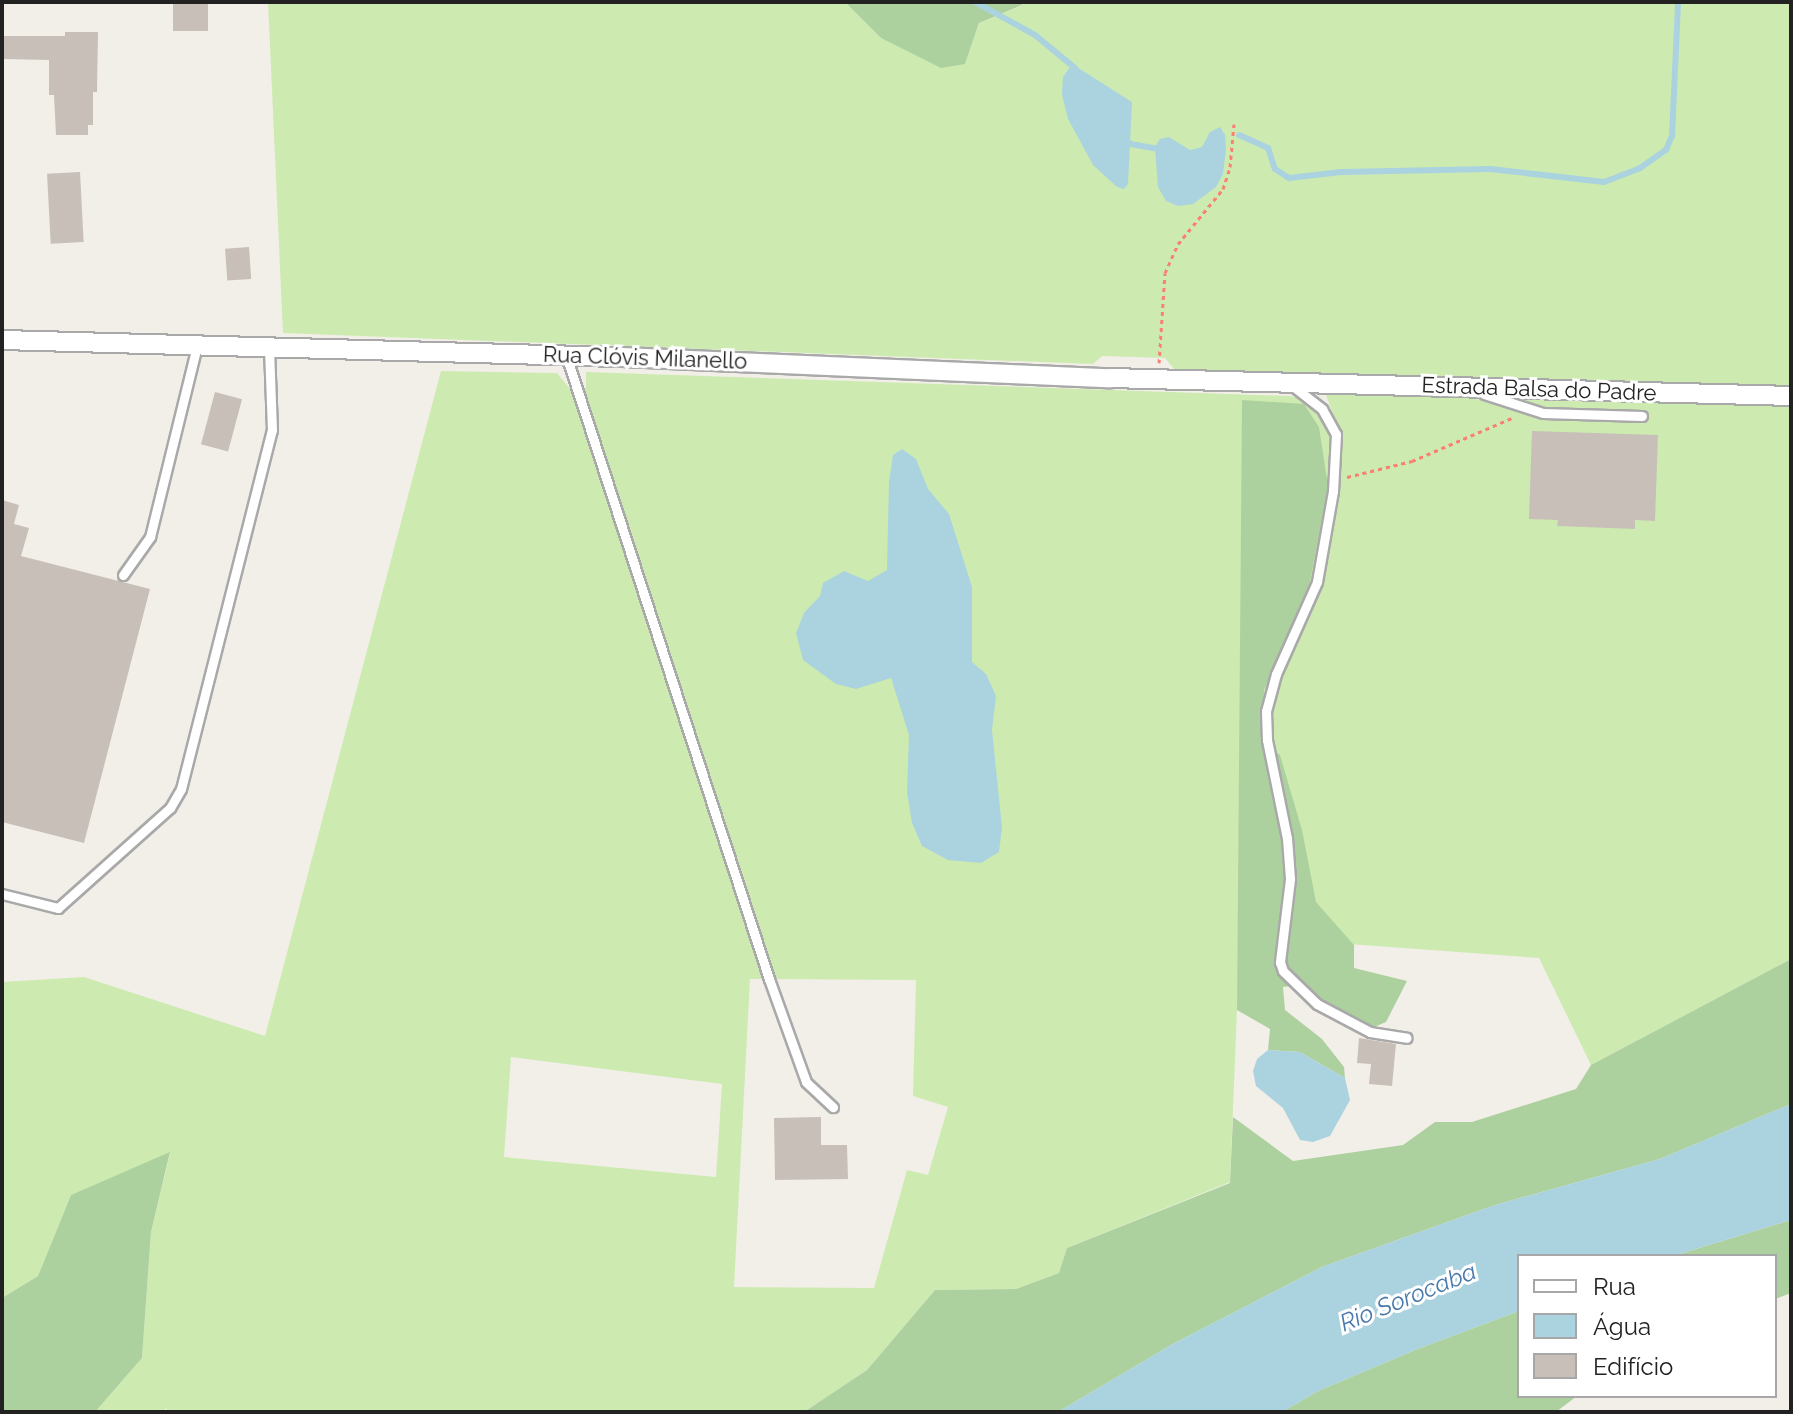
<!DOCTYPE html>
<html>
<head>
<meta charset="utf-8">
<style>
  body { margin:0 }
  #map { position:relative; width:1793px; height:1414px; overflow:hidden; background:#f2efe9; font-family:Raleway,sans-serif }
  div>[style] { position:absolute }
  .grass>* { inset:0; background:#cdebb0 }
  .forest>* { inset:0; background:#add19e }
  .water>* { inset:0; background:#aad3df }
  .stream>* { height:6px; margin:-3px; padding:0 3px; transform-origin:3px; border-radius:3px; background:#aad3df }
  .building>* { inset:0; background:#c7bfb8; transform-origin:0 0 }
  .path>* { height:3px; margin-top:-1.5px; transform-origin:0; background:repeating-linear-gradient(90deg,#fa8072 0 4px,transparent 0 8px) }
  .roads { filter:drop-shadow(2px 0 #a9a9a9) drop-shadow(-2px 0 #a9a9a9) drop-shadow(0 2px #a9a9a9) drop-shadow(0 -2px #a9a9a9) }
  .lane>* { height:9px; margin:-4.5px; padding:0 4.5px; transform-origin:4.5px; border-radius:4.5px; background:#fff }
  .street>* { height:18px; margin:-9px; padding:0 9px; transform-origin:9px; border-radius:9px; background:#fff }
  span { translate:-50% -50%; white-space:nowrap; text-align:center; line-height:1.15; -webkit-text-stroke:6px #fff; paint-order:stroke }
  .street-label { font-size:22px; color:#222 }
  .water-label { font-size:24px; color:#4a7aab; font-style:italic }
  .frame { position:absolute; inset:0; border:4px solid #222; pointer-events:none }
  .legend { position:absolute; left:1517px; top:1254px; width:260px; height:144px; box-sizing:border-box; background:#fff; border:2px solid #a7a7a7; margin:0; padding:10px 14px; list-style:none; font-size:24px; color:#222 }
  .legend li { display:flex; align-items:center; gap:16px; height:40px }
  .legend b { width:40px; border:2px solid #a7a7a7 }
</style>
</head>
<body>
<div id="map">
  <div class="grass">
    <div style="clip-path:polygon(268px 2px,845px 2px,881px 38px,965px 64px,979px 23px,1021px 6px,1019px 2px,1791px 2px,1791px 390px,1174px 369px,1165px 358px,1102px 356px,1093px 364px,283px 333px)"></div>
    <div style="clip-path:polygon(evenodd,441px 371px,557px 373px,571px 390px,586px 388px,586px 372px,1290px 396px,1301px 399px,1324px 422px,1334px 417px,1325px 392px,1460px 394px,1499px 406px,1504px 395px,1791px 402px,1791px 959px,1591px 1065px,1539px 958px,1240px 936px,1230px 1182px,1067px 1248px,1059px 1273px,1016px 1289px,935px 1290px,867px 1370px,804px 1412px,169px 1412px,166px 1408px,164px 1412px,95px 1412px,142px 1358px,151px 1232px,170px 1154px,71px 1195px,38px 1276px,2px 1298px,2px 982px,84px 977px,265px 1036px,441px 371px,750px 979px,916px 980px,913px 1096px,948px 1107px,928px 1175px,907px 1170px,874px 1288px,734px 1287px,750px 979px,441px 371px,511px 1057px,722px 1084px,716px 1177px,504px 1157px,511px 1057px)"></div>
  </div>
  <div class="forest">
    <div style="clip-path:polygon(845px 2px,1019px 2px,1022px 5px,979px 23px,965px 64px,941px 68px,881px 38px)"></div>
    <div style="clip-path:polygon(1242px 400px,1304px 404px,1319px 427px,1328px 486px,1310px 582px,1264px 690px,1262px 740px,1280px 755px,1302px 830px,1316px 902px,1354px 945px,1354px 968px,1407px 981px,1386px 1022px,1372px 1028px,1319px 1001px,1307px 984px,1283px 987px,1285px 1010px,1322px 1039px,1344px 1067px,1345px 1078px,1300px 1052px,1268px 1050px,1270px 1029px,1237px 1010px)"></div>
    <div style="clip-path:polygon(1791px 959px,1791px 1104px,1660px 1159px,1495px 1205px,1322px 1267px,1171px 1345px,1058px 1412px,804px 1412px,867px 1370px,935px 1290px,1016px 1289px,1059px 1273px,1067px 1248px,1230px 1183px,1233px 1117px,1293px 1161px,1403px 1145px,1435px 1122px,1472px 1122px,1576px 1089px,1591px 1065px)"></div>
    <div style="clip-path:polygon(170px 1152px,151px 1232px,142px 1358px,95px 1412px,2px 1412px,2px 1298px,38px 1276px,71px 1195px)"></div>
    <div style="clip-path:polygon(1791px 1220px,1791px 1293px,1775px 1299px,1775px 1256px,1673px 1256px)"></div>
    <div style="clip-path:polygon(1519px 1311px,1519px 1396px,1577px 1396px,1556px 1412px,1282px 1412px,1318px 1391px,1415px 1350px)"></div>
  </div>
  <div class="water">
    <div style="clip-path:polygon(1072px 64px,1132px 102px,1128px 184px,1124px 189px,1117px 187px,1093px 165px,1068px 119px,1062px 95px,1063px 77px)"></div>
    <div style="clip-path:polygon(1220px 127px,1225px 135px,1226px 149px,1223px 174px,1216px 187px,1193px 204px,1178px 206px,1166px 201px,1158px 187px,1155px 147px,1160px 139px,1169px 137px,1190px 150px,1202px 147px,1210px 132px)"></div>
    <div style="clip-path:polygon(902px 449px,916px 459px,928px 489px,949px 514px,972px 587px,972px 662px,986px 674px,996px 696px,992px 730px,1002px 827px,999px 852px,981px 863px,948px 860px,922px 846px,912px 823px,907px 792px,909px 735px,891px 678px,856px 689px,836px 684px,803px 660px,796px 633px,804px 613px,820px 596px,823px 583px,844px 571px,868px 581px,887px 570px,889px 482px,893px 455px)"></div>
    <div style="clip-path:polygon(1268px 1050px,1300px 1052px,1345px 1078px,1350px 1100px,1330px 1136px,1313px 1142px,1300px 1140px,1283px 1108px,1256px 1086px,1253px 1071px,1257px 1059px)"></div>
    <div style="clip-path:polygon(1791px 1104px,1791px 1220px,1673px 1256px,1519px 1256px,1519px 1311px,1415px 1350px,1318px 1391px,1282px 1412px,1058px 1412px,1171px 1345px,1322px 1267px,1495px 1205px,1660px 1159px)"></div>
  </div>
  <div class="stream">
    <div style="left:975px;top:2px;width:68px;rotate:28.8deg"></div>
    <div style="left:1035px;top:35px;width:52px;rotate:39.5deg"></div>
    <div style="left:1239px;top:135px;width:32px;rotate:24deg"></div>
    <div style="left:1268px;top:148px;width:22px;rotate:72deg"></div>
    <div style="left:1275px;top:169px;width:17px;rotate:33deg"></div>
    <div style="left:1289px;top:178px;width:52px;rotate:-6.6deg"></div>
    <div style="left:1341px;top:172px;width:149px;rotate:-1.2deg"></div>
    <div style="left:1490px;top:169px;width:115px;rotate:6.5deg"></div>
    <div style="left:1604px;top:182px;width:39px;rotate:-21deg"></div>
    <div style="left:1640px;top:168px;width:32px;rotate:-35deg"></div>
    <div style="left:1666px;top:150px;width:15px;rotate:-67deg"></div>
    <div style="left:1672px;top:136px;width:134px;rotate:-87.4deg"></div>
    <div style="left:1126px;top:139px;width:6px;rotate:51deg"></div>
    <div style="left:1130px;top:144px;width:29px;rotate:10deg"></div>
  </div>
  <div class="building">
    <div style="left:173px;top:2px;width:35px;height:29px"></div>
    <div style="clip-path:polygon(65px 32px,98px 32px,97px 92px,93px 92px,93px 125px,88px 125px,88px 135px,56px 135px,54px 95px,49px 95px,49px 60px,2px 59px,2px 36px,65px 36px)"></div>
    <div style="left:80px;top:172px;width:70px;height:33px;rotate:87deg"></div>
    <div style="left:249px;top:247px;width:32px;height:24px;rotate:86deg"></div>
    <div style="left:215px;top:392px;width:28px;height:54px;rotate:15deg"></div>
    <div style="clip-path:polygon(1532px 431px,1658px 435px,1655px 521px,1635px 520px,1635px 529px,1557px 526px,1558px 520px,1529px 519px)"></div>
    <div style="clip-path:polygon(2px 500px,19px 505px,14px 524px,29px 528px,21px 556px,150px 589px,84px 843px,2px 822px)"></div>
    <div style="clip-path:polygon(1359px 1038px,1396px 1044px,1392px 1086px,1369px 1084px,1371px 1064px,1357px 1063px)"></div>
    <div style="clip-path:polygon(821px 1117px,821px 1145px,847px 1145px,848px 1179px,775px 1180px,774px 1118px)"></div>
  </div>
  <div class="path">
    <div style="left:1159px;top:363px;width:90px;rotate:-86.2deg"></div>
    <div style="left:1165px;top:273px;width:32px;rotate:-66deg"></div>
    <div style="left:1178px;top:244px;width:71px;rotate:-50.7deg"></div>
    <div style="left:1223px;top:189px;width:23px;rotate:-72deg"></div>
    <div style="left:1230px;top:167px;width:43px;rotate:-84.7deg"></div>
    <div style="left:1347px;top:477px;width:67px;rotate:-13.8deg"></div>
    <div style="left:1412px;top:461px;width:109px;rotate:-23.3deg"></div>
  </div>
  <div class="roads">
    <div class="lane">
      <div style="left:566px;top:355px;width:656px;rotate:71.98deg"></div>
      <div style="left:769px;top:979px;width:109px;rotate:70.2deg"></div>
      <div style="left:806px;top:1082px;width:37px;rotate:43deg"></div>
      <div style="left:1294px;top:387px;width:36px;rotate:38deg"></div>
      <div style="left:1322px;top:409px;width:29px;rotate:61deg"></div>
      <div style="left:1336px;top:434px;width:57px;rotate:93deg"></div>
      <div style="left:1333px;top:491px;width:92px;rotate:100deg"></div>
      <div style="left:1317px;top:582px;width:101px;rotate:114deg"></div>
      <div style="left:1276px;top:674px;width:38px;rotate:105deg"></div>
      <div style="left:1266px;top:711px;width:29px;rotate:88deg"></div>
      <div style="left:1267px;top:740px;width:100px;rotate:78.5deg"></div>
      <div style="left:1287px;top:838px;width:41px;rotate:85.8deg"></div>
      <div style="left:1290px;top:879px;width:84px;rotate:96.9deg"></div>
      <div style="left:1280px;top:962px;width:9px;rotate:72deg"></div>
      <div style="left:1283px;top:971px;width:47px;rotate:44.1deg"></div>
      <div style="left:1317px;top:1004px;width:60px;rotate:27.8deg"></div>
      <div style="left:1370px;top:1032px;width:37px;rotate:9deg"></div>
      <div style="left:1484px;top:394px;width:62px;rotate:17.9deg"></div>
      <div style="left:1543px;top:413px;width:99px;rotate:1.7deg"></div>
      <div style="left:123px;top:575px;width:47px;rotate:-54.6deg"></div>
      <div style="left:150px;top:537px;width:198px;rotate:-76.2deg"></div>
      <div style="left:2px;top:894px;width:58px;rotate:14deg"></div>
      <div style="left:58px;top:908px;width:150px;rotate:-41.8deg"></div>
      <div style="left:170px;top:808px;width:22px;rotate:-60deg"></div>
      <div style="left:181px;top:789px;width:370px;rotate:-75.8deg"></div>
      <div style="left:272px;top:430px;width:83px;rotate:-92.1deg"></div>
    </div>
    <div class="street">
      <div style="left:2px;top:340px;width:618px;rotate:1.58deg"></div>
      <div style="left:620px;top:357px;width:490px;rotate:2.5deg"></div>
      <div style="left:1110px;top:378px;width:681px;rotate:1.51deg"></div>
    </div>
  </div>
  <div class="street-label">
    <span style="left:645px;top:358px;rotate:2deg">Rua Clóvis Milanello</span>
    <span style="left:1539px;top:389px;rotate:2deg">Estrada Balsa do Padre</span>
  </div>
  <div class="water-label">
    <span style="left:1408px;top:1297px;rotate:-22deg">Rio Sorocaba</span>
  </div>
  <div class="frame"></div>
  <ul class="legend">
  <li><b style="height:10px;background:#fff"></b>Rua</li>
  <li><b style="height:22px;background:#aad3df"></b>Água</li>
  <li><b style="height:22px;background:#c7bfb8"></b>Edifício</li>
  </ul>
</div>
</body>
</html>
